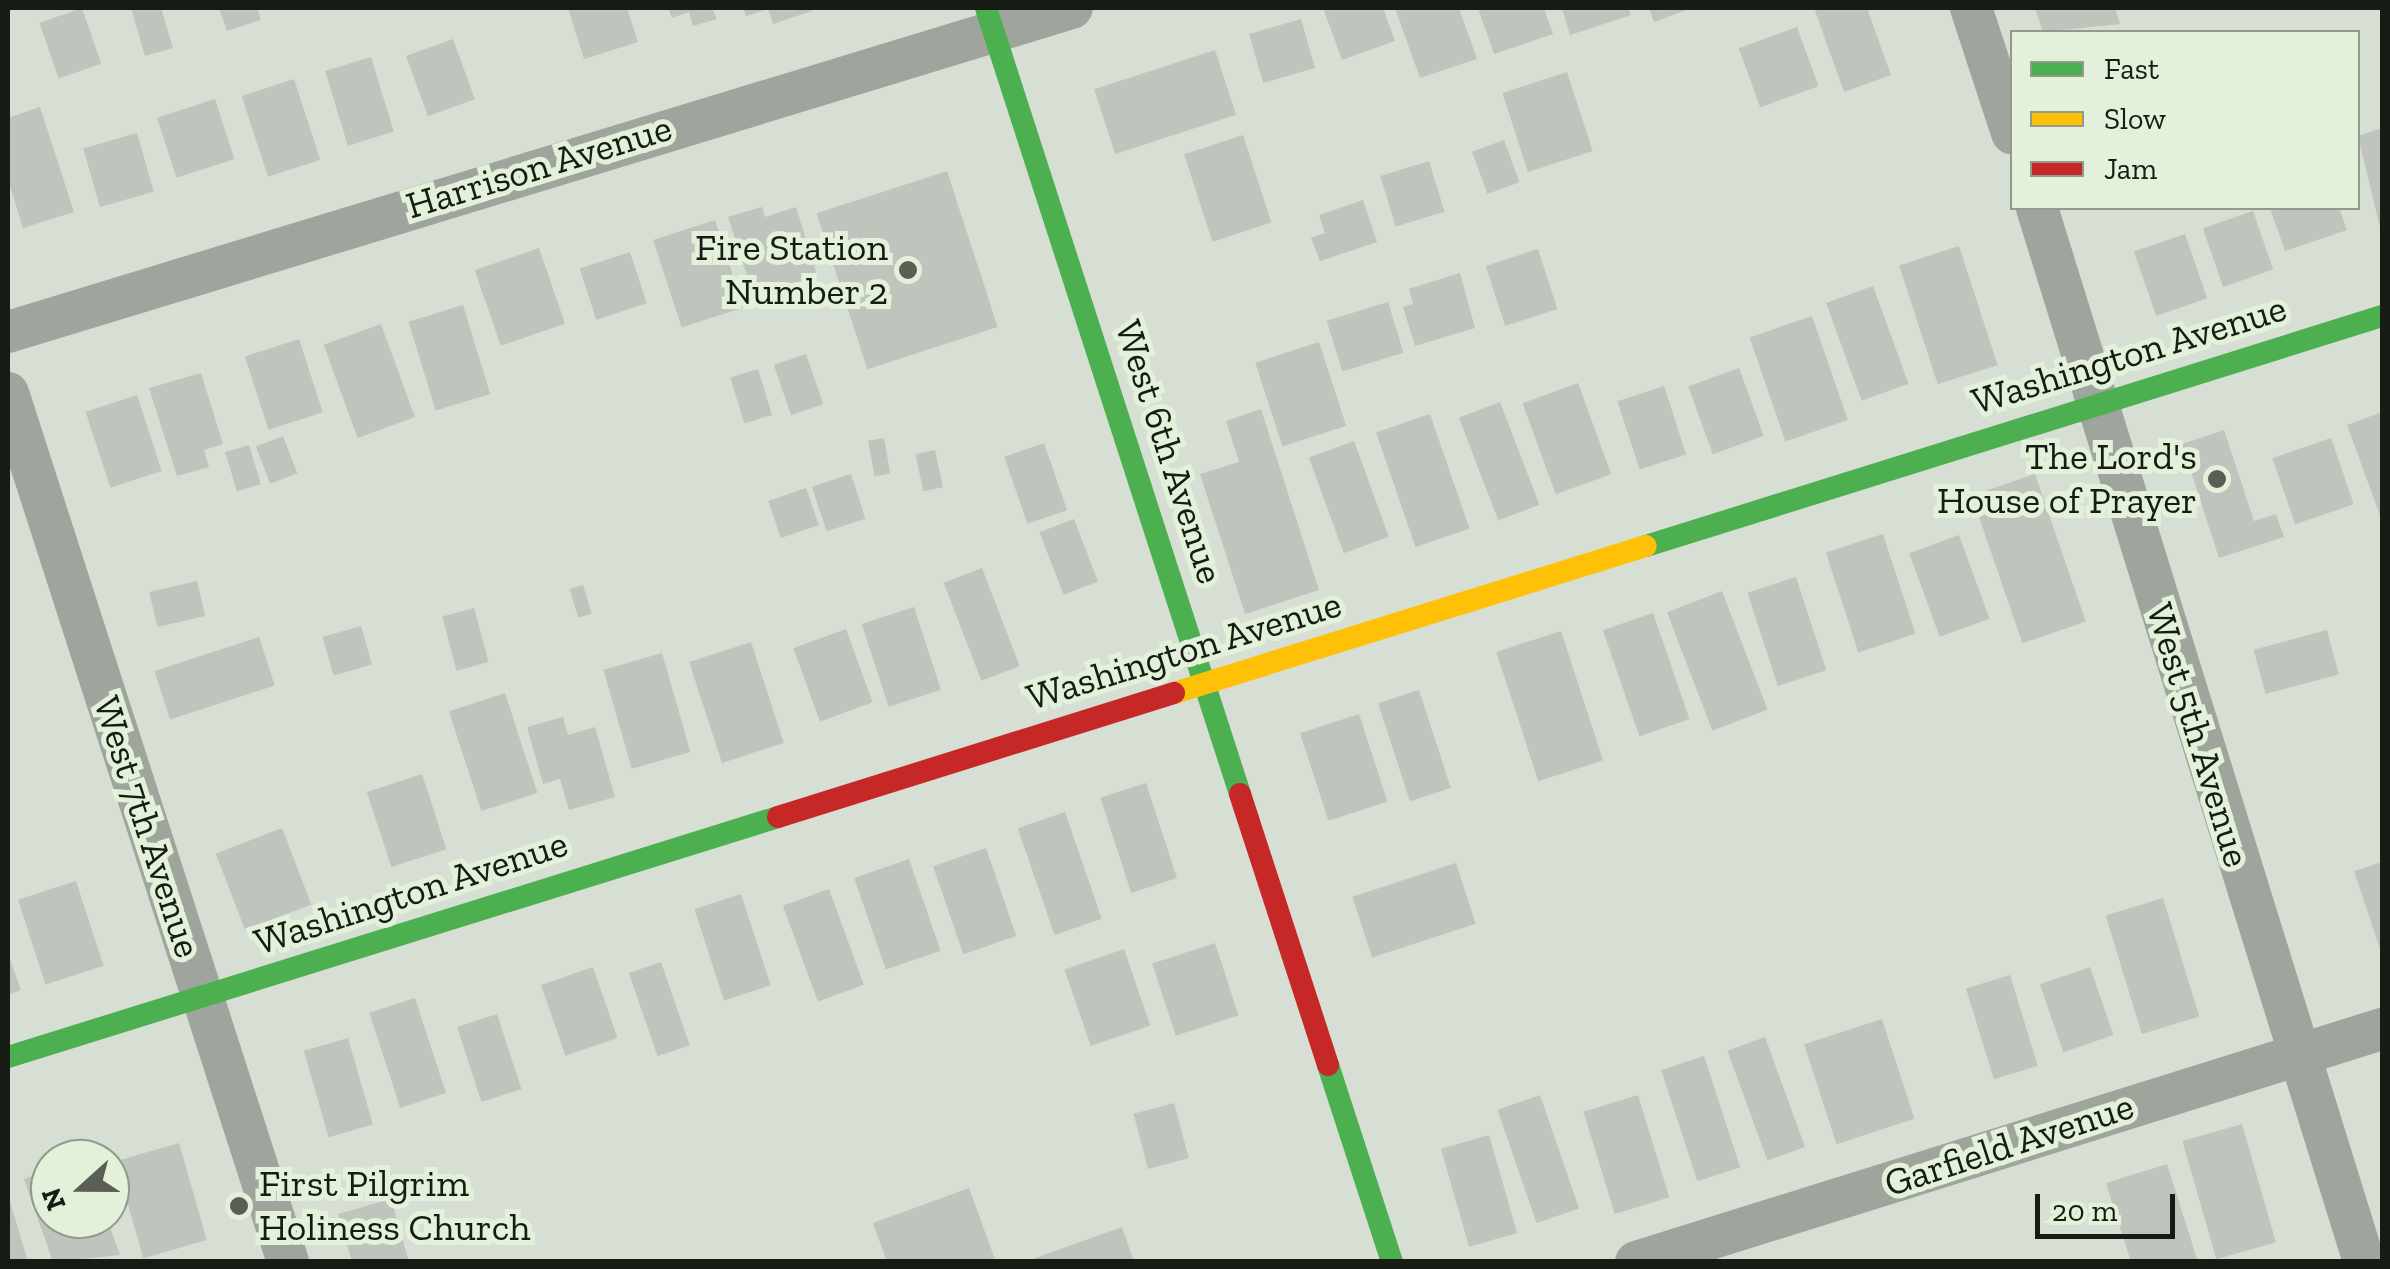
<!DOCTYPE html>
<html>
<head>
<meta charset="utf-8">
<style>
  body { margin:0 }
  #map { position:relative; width:2390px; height:1269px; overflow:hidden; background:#d7ded3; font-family:"Zilla Slab",serif }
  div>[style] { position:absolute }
  .building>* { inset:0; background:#bfc5bc; transform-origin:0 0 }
  .street>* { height:42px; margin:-21px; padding:0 21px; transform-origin:21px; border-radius:21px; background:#9fa49c }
  .fast>* { height:22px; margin:-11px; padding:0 11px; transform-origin:11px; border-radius:11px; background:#4caf50 }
  .slow>* { height:22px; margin:-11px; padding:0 11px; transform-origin:11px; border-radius:11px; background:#ffc107 }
  .jam>* { height:22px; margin:-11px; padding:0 11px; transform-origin:11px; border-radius:11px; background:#c62828 }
  .dots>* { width:28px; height:28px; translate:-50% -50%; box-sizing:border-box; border:5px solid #e3f1db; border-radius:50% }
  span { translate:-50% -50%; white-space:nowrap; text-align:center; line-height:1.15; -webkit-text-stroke:10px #e3f1db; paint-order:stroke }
  .street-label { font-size:38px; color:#161b13 }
  .poi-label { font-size:38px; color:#161b13 }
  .right { translate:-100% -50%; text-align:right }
  .left { translate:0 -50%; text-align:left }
  .frame { position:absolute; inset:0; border:10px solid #161b13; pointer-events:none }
  .legend { position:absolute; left:2010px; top:30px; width:350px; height:180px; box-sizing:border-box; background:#e3f1db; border:2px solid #919b8b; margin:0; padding:12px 18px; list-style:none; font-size:30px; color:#161b13 }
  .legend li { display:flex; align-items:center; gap:20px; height:50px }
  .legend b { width:50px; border:2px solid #919b8b }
  .north { position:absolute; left:30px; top:1139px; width:100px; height:100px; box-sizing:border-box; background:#e3f1db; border:2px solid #919b8b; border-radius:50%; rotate:249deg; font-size:28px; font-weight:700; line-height:40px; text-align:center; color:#161b13 }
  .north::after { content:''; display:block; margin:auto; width:35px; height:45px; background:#5a5f56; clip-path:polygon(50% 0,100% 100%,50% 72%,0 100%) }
  .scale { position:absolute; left:2035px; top:1194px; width:140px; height:45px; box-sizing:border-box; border:5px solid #161b13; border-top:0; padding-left:12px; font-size:30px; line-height:35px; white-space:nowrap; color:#161b13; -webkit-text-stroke:8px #e3f1db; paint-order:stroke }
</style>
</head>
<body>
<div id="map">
  <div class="building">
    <div style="left:82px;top:8px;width:59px;height:45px;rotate:71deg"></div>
    <div style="clip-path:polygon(131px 8px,161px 8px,173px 48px,145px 56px)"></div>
    <div style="clip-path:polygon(219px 8px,257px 8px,261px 20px,227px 31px)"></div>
    <div style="clip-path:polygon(568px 8px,627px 8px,638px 42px,584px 59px)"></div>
    <div style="clip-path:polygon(668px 8px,712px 8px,717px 19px,693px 26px,689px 12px,672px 18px)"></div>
    <div style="clip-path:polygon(743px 8px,811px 8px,812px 11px,773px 24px,768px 9px,746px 16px)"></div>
    <div style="clip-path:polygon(1323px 8px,1383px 8px,1395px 41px,1342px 60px)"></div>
    <div style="clip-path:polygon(1395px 8px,1459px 8px,1477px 59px,1420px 78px)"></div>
    <div style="clip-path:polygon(1478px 8px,1544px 8px,1553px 34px,1494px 54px)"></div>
    <div style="clip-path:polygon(1562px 8px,1628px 8px,1631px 15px,1570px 35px)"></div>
    <div style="clip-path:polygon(1649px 8px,1692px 8px,1654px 22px)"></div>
    <div style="clip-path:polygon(1814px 8px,1867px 8px,1891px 75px,1844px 92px)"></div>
    <div style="clip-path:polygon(2035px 8px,2115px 8px,2120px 24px,2043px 32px)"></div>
    <div style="left:1301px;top:19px;width:51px;height:54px;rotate:74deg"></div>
    <div style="left:1797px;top:27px;width:63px;height:62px;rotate:70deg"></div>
    <div style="left:453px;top:39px;width:64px;height:50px;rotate:70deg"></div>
    <div style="left:1215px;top:50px;width:68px;height:127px;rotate:72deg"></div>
    <div style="left:371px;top:57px;width:78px;height:48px;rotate:73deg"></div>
    <div style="left:1567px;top:72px;width:83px;height:68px;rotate:72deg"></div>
    <div style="left:294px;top:79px;width:85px;height:55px;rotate:72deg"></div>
    <div style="left:215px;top:99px;width:63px;height:61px;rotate:72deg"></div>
    <div style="clip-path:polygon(40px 107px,74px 212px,23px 228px,8px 180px,8px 118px)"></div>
    <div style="clip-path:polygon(2382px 128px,2382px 236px,2358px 136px)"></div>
    <div style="left:137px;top:133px;width:61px;height:56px;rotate:74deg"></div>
    <div style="left:1243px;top:135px;width:92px;height:62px;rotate:72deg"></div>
    <div style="left:1504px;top:140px;width:45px;height:34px;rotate:70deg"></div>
    <div style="left:1429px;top:161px;width:53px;height:51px;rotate:73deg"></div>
    <div style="left:947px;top:171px;width:164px;height:137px;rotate:72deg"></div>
    <div style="clip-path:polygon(1363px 200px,1377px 242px,1320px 261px,1311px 238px,1325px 233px,1319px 215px)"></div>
    <div style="clip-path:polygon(762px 207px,765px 217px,796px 207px,817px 275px,756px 303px,728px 217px)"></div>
    <div style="clip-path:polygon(2270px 208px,2339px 208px,2347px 230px,2285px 251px)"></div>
    <div style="left:2253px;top:211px;width:62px;height:53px;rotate:71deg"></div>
    <div style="left:715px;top:220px;width:92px;height:65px;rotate:72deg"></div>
    <div style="left:2185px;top:234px;width:68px;height:54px;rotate:71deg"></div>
    <div style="left:1959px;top:246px;width:125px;height:63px;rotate:72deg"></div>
    <div style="left:539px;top:248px;width:80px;height:68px;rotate:71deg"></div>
    <div style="left:1538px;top:249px;width:63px;height:55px;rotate:72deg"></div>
    <div style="left:630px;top:252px;width:54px;height:53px;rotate:72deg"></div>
    <div style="clip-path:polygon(1460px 273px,1475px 328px,1415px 346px,1403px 307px,1413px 304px,1409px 289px)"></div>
    <div style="left:1873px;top:286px;width:104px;height:50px;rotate:70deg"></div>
    <div style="left:1388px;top:302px;width:53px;height:64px;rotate:73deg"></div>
    <div style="left:463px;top:305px;width:93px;height:57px;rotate:73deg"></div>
    <div style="left:1812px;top:316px;width:110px;height:66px;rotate:71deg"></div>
    <div style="left:381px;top:324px;width:99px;height:61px;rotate:70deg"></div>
    <div style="left:299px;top:339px;width:77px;height:57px;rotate:72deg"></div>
    <div style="left:1319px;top:342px;width:88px;height:67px;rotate:72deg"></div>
    <div style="left:806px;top:354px;width:53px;height:34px;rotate:71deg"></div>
    <div style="left:1739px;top:368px;width:72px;height:54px;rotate:70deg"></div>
    <div style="left:758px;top:369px;width:48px;height:29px;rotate:73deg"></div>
    <div style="clip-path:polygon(201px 373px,223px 444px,204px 450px,209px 467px,177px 476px,149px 388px)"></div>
    <div style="left:1578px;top:383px;width:97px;height:59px;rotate:70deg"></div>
    <div style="left:1664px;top:386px;width:72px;height:49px;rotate:72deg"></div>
    <div style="left:137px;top:395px;width:80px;height:54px;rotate:72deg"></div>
    <div style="left:1500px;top:402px;width:110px;height:44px;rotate:69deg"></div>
    <div style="clip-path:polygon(1261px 409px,1319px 590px,1245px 614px,1200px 474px,1239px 462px,1226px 421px)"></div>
    <div style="clip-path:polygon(2382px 412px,2382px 521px,2347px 425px)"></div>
    <div style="left:1430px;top:414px;width:121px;height:57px;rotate:71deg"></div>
    <div style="clip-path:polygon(2224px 430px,2254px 521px,2276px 514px,2284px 537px,2219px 558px,2182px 444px)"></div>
    <div style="left:283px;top:436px;width:40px;height:29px;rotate:69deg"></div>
    <div style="left:884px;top:438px;width:36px;height:16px;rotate:80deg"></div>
    <div style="left:2331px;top:438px;width:70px;height:62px;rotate:71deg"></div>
    <div style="left:1354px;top:441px;width:102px;height:48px;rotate:70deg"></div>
    <div style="left:1044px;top:443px;width:71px;height:42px;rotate:71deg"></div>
    <div style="left:249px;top:445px;width:41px;height:25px;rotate:73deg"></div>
    <div style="left:935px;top:450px;width:38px;height:20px;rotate:78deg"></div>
    <div style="left:851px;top:474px;width:47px;height:41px;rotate:72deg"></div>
    <div style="left:2035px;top:474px;width:156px;height:67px;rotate:71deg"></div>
    <div style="left:806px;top:488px;width:39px;height:40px;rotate:71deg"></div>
    <div style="left:1074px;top:519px;width:67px;height:37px;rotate:69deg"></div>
    <div style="left:1883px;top:534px;width:105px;height:60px;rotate:72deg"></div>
    <div style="left:1959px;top:535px;width:89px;height:53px;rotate:70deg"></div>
    <div style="left:982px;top:568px;width:105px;height:41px;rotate:69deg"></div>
    <div style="left:1796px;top:577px;width:98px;height:51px;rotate:72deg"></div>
    <div style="left:197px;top:581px;width:36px;height:49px;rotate:77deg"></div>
    <div style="left:583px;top:585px;width:30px;height:14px;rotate:73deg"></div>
    <div style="left:1722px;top:591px;width:127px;height:59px;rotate:69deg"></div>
    <div style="left:914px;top:607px;width:87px;height:55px;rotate:72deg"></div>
    <div style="left:474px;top:608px;width:56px;height:33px;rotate:75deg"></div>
    <div style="left:1653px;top:613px;width:112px;height:53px;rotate:71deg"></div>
    <div style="left:361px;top:626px;width:40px;height:40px;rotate:74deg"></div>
    <div style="left:846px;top:629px;width:78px;height:56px;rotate:70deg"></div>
    <div style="left:2327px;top:630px;width:46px;height:76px;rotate:75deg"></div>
    <div style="left:1561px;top:631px;width:136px;height:68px;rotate:72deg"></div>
    <div style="left:259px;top:637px;width:51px;height:110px;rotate:72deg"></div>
    <div style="left:751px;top:642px;width:106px;height:65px;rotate:72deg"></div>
    <div style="left:662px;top:653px;width:103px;height:61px;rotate:74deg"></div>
    <div style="left:1419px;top:690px;width:103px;height:43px;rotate:72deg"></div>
    <div style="left:505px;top:693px;width:105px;height:59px;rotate:72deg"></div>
    <div style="left:1359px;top:714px;width:92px;height:62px;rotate:72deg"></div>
    <div style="clip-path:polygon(563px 717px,568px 735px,595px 727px,615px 797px,569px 810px,560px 779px,543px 784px,527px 727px)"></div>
    <div style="left:422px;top:774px;width:79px;height:58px;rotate:72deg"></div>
    <div style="left:1146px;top:783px;width:100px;height:48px;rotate:72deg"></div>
    <div style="left:1065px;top:812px;width:113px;height:50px;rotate:71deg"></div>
    <div style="left:282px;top:828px;width:82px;height:71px;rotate:69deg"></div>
    <div style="left:986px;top:848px;width:93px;height:56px;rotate:71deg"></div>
    <div style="left:909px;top:859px;width:97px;height:58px;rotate:71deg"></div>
    <div style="clip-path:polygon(2382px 862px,2382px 955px,2354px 871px)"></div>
    <div style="left:1456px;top:863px;width:64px;height:109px;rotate:72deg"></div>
    <div style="left:76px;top:881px;width:89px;height:61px;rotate:72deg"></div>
    <div style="left:829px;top:889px;width:102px;height:49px;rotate:70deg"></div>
    <div style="left:741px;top:894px;width:96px;height:49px;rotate:72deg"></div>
    <div style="left:2163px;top:898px;width:124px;height:60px;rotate:73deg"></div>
    <div style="left:1215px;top:943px;width:76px;height:66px;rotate:72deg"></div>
    <div style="left:1124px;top:949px;width:81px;height:63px;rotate:71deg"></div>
    <div style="clip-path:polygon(8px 954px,21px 990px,8px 995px)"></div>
    <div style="left:661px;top:962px;width:88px;height:34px;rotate:71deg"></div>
    <div style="left:593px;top:967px;width:75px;height:55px;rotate:71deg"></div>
    <div style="left:2090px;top:967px;width:72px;height:53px;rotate:71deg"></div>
    <div style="left:2010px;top:975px;width:95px;height:46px;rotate:73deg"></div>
    <div style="left:415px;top:998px;width:100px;height:48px;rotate:72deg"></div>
    <div style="left:497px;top:1014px;width:79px;height:42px;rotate:72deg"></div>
    <div style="left:1882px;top:1019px;width:105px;height:82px;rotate:72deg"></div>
    <div style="left:1765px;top:1037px;width:117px;height:40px;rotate:70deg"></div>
    <div style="left:348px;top:1038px;width:90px;height:46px;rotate:74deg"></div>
    <div style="left:1704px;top:1056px;width:117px;height:45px;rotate:72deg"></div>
    <div style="left:1540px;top:1095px;width:120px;height:45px;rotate:71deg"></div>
    <div style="left:1638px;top:1095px;width:107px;height:57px;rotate:73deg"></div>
    <div style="left:1174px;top:1103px;width:57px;height:42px;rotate:75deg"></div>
    <div style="left:2242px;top:1124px;width:123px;height:62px;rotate:74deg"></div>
    <div style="left:1489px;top:1135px;width:102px;height:50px;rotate:74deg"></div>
    <div style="left:179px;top:1143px;width:101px;height:66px;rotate:74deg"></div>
    <div style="clip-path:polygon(2167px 1164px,2198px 1262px,2131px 1262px,2106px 1183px)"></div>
    <div style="clip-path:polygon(50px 1170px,50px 1219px,107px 1219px,120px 1255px,53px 1262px,24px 1179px)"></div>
    <div style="clip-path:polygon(969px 1188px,996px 1262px,887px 1262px,873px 1223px)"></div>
    <div style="clip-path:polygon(8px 1195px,28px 1262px,8px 1262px)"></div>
    <div style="clip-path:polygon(391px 1199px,409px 1262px,352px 1262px,338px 1214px)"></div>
    <div style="clip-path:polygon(1122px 1227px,1134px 1262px,1027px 1262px,1027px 1261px)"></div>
  </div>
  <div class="street">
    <div style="left:1971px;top:8px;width:132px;rotate:71.8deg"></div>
    <div style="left:2037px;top:208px;width:1104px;rotate:72.76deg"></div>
    <div style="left:8px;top:332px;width:1112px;rotate:-16.94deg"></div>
    <div style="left:8px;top:393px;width:913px;rotate:72.14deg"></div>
    <div style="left:1636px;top:1262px;width:782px;rotate:-17.35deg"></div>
  </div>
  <div class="fast">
    <div style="left:986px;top:8px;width:826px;rotate:72.09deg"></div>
    <div style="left:1646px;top:546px;width:771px;rotate:-17.35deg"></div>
    <div style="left:8px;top:1057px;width:807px;rotate:-17.31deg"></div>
    <div style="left:1328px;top:1065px;width:207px;rotate:72deg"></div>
  </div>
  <div class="slow">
    <div style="left:1174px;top:693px;width:494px;rotate:-17.3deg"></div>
  </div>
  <div class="jam">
    <div style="left:1240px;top:794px;width:285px;rotate:72deg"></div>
    <div style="left:778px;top:817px;width:415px;rotate:-17.4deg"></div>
  </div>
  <div class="dots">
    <div style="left:908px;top:270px;background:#5a5f56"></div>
    <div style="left:2217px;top:479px;background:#5a5f56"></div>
    <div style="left:239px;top:1206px;background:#5a5f56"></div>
  </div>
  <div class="street-label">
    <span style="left:539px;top:167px;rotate:-17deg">Harrison Avenue</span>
    <span style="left:2129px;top:355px;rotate:-17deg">Washington Avenue</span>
    <span style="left:1169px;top:452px;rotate:72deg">West 6th Avenue</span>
    <span style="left:1184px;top:651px;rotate:-17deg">Washington Avenue</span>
    <span style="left:2198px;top:735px;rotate:73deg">West 5th Avenue</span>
    <span style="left:147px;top:827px;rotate:72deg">West 7th Avenue</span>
    <span style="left:411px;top:893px;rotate:-18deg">Washington Avenue</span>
    <span style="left:2009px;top:1145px;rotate:-18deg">Garfield Avenue</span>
  </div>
  <div class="poi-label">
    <span class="right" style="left:888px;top:270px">Fire Station<br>Number 2</span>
    <span class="right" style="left:2197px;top:479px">The Lord's<br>House of Prayer</span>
    <span class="left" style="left:259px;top:1206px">First Pilgrim<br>Holiness Church</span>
  </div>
  <div class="frame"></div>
  <ul class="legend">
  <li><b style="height:12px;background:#4caf50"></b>Fast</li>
  <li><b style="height:12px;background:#ffc107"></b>Slow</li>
  <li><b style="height:12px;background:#c62828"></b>Jam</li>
  </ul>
  <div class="north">N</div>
  <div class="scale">20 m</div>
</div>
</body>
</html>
